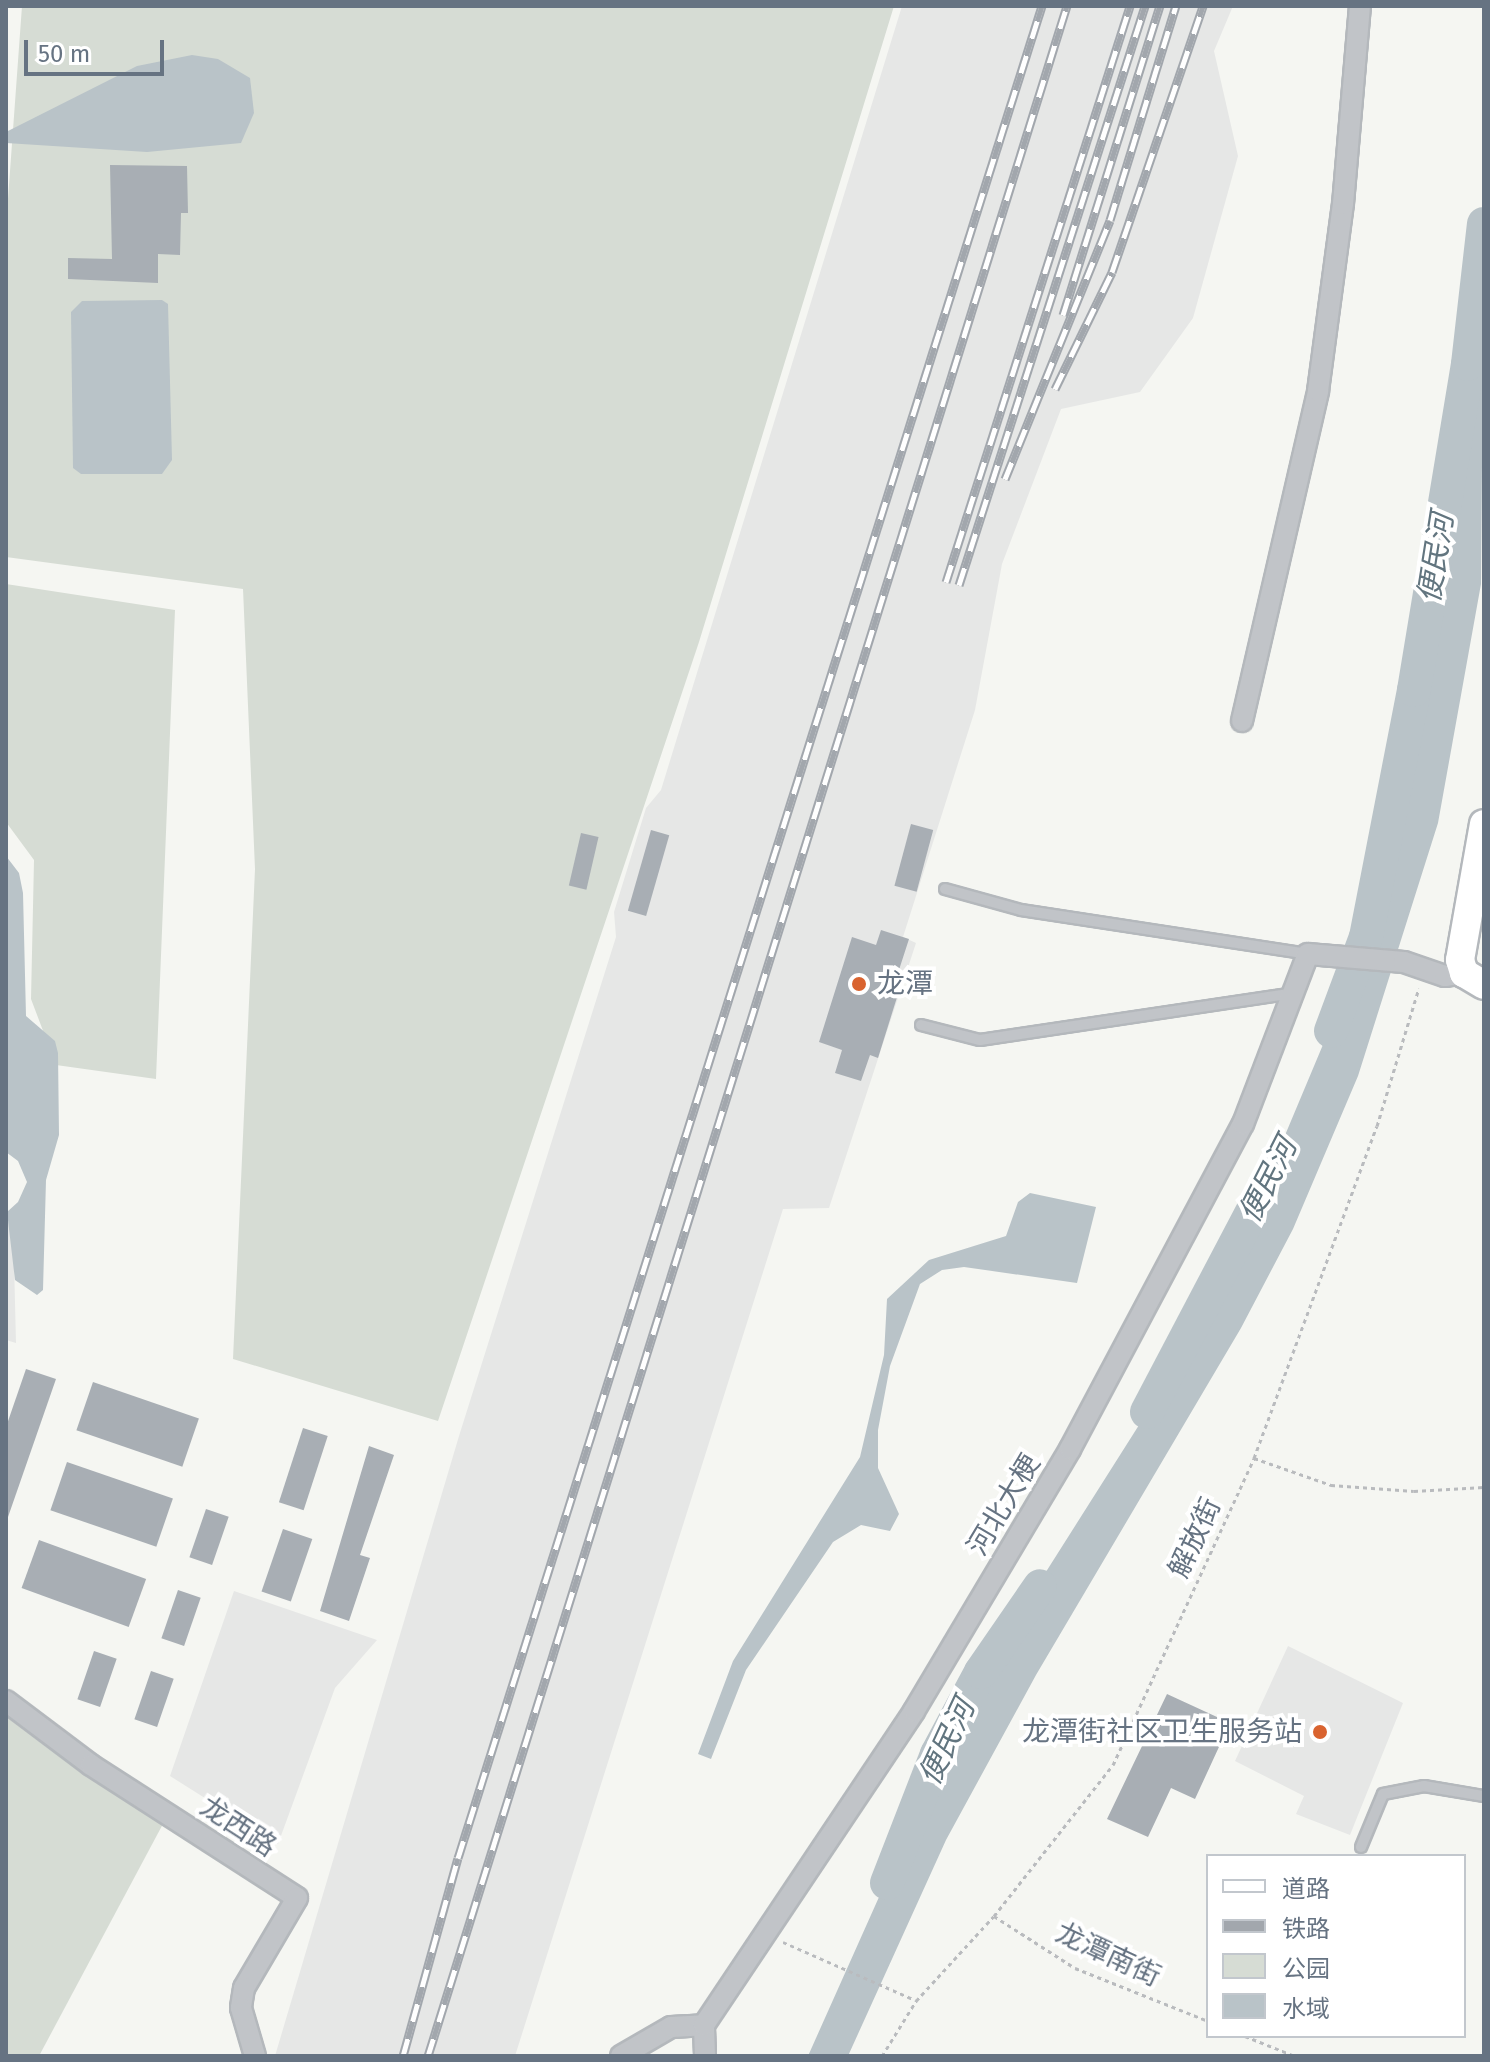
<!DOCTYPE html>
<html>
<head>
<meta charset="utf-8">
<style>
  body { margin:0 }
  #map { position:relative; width:1490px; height:2062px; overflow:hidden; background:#f5f6f2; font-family:"Fira Sans","Noto Sans SC",sans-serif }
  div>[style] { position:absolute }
  .built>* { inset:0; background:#e6e7e6 }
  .green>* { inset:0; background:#d6dcd4 }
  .water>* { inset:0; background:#b9c3c8 }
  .river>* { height:34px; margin:-17px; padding:0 17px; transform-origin:17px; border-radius:17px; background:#b9c3c8 }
  .building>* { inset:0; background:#a8aeb4; transform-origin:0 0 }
  .path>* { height:3px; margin-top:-1.5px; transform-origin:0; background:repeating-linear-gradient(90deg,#b9bbbe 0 4px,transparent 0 8px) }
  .roads { filter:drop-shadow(2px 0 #b4b8bc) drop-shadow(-2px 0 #b4b8bc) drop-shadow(0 2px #b4b8bc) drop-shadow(0 -2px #b4b8bc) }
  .lane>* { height:10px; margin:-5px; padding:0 5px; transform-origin:5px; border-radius:5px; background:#c1c4c8 }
  .street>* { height:20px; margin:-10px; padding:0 10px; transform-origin:10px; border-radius:10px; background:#c1c4c8 }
  .secondary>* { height:28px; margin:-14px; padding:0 14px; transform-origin:14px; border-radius:14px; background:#fff }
  .rail>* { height:9px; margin-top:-4.5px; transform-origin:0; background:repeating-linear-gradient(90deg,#fff 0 18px,#a2a7ad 0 36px); box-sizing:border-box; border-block:2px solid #a2a7ad }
  .dots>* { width:22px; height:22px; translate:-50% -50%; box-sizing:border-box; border:4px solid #fff; border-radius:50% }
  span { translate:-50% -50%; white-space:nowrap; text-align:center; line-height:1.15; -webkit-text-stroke:8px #fff; paint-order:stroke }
  .poi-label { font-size:28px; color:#667382 }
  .left { translate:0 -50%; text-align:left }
  .right { translate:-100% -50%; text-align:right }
  .street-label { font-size:28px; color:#667382 }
  .water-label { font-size:30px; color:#62757f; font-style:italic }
  .frame { position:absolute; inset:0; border:8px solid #667382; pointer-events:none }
  .legend { position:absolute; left:1206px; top:1854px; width:260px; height:184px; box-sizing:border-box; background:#fff; border:2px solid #c2c7cd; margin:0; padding:10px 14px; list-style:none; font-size:24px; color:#667382 }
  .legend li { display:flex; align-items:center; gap:16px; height:40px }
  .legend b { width:40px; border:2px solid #c2c7cd }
  .scale { position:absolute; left:24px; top:40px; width:140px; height:36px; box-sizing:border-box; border:4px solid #667382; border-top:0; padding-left:10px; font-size:24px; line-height:28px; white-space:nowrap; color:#667382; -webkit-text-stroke:6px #fff; paint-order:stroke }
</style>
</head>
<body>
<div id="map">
  <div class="built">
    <div style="clip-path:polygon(902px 6px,1233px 6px,1214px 51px,1238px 156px,1193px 318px,1140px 392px,1061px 409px,1002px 564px,975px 710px,903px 937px,916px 943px,829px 1208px,783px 1209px,515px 2056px,275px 2056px,459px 1436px,616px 937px,614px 912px,646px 808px,661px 790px)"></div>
    <div style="clip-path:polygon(6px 1222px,13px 1222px,16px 1343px,6px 1340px)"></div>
    <div style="clip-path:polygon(234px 1591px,377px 1640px,335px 1688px,278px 1844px,170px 1776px)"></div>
    <div style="clip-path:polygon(1288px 1646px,1403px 1703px,1350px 1835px,1296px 1814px,1304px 1796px,1235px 1761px)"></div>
  </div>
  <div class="green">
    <div style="clip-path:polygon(22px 6px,894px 6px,699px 642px,438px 1421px,233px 1359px,255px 869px,243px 589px,6px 557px,6px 226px)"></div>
    <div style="clip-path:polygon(6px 584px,175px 610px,156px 1079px,56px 1065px,31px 999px,34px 860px,6px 822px)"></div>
    <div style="clip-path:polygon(6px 1714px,164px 1822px,39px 2056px,6px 2056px)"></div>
  </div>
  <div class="water">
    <div style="clip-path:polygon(192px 55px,218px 59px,250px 78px,254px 113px,241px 143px,147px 152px,6px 143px,6px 132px,137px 66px)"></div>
    <div style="clip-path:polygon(1484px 228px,1481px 584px,1438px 823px,1358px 1076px,1293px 1229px,1241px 1328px,1036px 1675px,946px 1840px,848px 2056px,808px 2056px,942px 1756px,1018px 1616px,1146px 1414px,1212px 1294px,1254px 1209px,1356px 966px,1377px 906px,1419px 712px)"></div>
    <div style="clip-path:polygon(82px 301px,162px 300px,168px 304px,172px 460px,162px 474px,81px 474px,73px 468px,71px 312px)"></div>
    <div style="clip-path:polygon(6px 856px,19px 873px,23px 893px,26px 1016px,55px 1041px,58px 1053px,59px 1135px,46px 1180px,43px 1290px,37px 1295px,15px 1280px,7px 1212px,18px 1202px,27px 1182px,18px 1161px,6px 1152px)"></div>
    <div style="clip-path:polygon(1030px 1193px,1096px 1207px,1077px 1283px,964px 1267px,942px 1270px,920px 1284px,890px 1366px,878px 1430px,878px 1468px,899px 1514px,890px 1531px,861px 1525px,833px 1542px,746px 1670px,711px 1759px,698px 1754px,733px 1661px,860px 1457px,884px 1355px,887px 1299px,929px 1260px,1006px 1236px,1018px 1202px)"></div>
  </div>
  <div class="river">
    <div style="left:1331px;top:1031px;width:100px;rotate:-69.6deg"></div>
    <div style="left:1366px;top:937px;width:252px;rotate:-79deg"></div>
    <div style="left:1414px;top:690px;width:330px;rotate:-80.6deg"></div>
    <div style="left:1468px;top:364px;width:141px;rotate:-83.5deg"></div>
    <div style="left:1147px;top:1412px;width:271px;rotate:-62.3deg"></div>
    <div style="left:887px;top:1883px;width:138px;rotate:-68.8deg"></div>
    <div style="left:937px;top:1754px;width:93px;rotate:-61.8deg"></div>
    <div style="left:981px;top:1672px;width:104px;rotate:-55.5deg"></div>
  </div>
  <div class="building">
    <div style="clip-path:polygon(110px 165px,187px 166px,188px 213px,181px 213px,180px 255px,158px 254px,158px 283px,68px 279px,68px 258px,112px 259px)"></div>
    <div style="left:911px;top:824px;width:23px;height:64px;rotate:15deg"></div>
    <div style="left:651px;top:830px;width:19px;height:84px;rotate:16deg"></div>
    <div style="left:581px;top:833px;width:18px;height:54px;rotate:13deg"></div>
    <div style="clip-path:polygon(881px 930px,909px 939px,898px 973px,904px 975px,878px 1058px,870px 1055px,861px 1081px,835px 1073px,842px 1050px,819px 1042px,852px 937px,876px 945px)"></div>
    <div style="clip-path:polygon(26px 1369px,56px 1379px,8px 1517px,6px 1427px)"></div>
    <div style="left:93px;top:1382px;width:112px;height:51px;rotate:19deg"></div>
    <div style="left:303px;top:1428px;width:26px;height:78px;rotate:18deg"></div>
    <div style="clip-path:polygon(369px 1446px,394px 1455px,360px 1555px,370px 1558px,349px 1621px,320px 1611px)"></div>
    <div style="left:67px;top:1462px;width:112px;height:51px;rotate:19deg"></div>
    <div style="left:206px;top:1509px;width:24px;height:51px;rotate:19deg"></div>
    <div style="left:283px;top:1529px;width:31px;height:66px;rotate:19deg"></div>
    <div style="left:39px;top:1540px;width:114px;height:51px;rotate:20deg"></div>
    <div style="left:178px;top:1590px;width:24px;height:51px;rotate:19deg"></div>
    <div style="left:94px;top:1651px;width:24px;height:51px;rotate:19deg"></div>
    <div style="left:151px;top:1671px;width:24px;height:51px;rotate:19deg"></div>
    <div style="clip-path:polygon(1167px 1694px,1230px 1723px,1195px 1799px,1171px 1788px,1148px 1837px,1107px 1819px)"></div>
  </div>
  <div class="path">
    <div style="left:1254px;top:1458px;width:82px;rotate:19.3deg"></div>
    <div style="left:1331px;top:1485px;width:83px;rotate:4.1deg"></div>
    <div style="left:1414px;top:1491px;width:70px;rotate:-3.3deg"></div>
    <div style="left:994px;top:1916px;width:96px;rotate:32.7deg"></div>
    <div style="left:1075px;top:1968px;width:143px;rotate:21.7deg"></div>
    <div style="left:783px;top:1942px;width:144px;rotate:23.7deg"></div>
    <div style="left:1245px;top:2036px;width:54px;rotate:21.8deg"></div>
    <div style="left:882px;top:2056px;width:65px;rotate:-58.3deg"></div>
    <div style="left:916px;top:2001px;width:115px;rotate:-47.5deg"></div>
    <div style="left:994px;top:1916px;width:192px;rotate:-51.8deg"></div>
    <div style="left:1113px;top:1765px;width:338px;rotate:-65.3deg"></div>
    <div style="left:1254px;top:1458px;width:354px;rotate:-69.7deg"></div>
    <div style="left:1377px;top:1126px;width:144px;rotate:-73.1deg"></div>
  </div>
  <div class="roads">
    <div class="lane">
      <div style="left:945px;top:889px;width:79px;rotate:15.4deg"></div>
      <div style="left:1021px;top:910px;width:290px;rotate:8.7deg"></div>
      <div style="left:921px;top:1025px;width:61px;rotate:14.3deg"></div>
      <div style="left:980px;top:1040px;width:317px;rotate:-8.5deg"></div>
      <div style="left:1361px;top:1847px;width:57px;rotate:-67.5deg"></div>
      <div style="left:1383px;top:1794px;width:42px;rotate:-11deg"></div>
      <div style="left:1424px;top:1786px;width:61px;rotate:9.5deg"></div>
    </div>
    <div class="street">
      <div style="left:1242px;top:721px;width:339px;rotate:-77deg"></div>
      <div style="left:1318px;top:391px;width:189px;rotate:-82.4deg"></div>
      <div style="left:1343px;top:204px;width:199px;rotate:-85.1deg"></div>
      <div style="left:6px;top:1701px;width:106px;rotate:37deg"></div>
      <div style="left:91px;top:1765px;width:245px;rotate:32.8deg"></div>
      <div style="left:297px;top:1898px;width:104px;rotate:120.5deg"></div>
      <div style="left:244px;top:1988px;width:20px;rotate:99deg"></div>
      <div style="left:241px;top:2008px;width:50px;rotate:73.7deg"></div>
      <div style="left:621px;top:2056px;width:58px;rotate:-30.1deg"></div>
      <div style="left:671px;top:2027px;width:33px;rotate:-3deg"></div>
      <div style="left:705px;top:2056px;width:31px;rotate:-92deg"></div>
      <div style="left:704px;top:2025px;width:378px;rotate:-56.2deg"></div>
      <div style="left:914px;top:1711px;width:305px;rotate:-59.2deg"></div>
      <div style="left:1070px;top:1449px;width:368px;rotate:-62deg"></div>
      <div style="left:1243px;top:1124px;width:182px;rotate:-69.1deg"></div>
      <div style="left:1308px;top:954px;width:96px;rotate:4.8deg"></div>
      <div style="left:1404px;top:962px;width:43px;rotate:18.9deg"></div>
      <div style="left:1445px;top:976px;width:19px;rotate:-9deg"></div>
    </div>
    <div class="secondary">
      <div style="left:1484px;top:824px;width:138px;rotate:100deg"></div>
      <div style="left:1460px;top:960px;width:14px;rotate:73deg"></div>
      <div style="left:1464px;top:973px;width:23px;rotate:31deg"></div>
    </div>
  </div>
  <div class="rail">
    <div style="left:1063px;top:315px;width:324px;rotate:-72.6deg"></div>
    <div style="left:1055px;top:389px;width:130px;rotate:-64deg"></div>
    <div style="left:1112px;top:272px;width:281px;rotate:-71.1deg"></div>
    <div style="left:1005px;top:479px;width:279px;rotate:-67.9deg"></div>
    <div style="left:1110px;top:220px;width:224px;rotate:-72.9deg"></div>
    <div style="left:946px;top:582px;width:605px;rotate:-72.28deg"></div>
    <div style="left:959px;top:585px;width:608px;rotate:-72.19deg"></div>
    <div style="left:403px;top:2056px;width:205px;rotate:-74.5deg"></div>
    <div style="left:458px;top:1858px;width:1942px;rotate:-72.5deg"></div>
    <div style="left:428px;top:2056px;width:2147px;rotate:-72.69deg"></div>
  </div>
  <div class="dots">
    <div style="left:859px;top:984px;background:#d9632f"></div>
    <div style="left:1320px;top:1732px;background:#d9632f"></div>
  </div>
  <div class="poi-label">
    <span class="left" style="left:877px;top:984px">龙潭</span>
    <span class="right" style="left:1302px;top:1732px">龙潭街社区卫生服务站</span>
  </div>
  <div class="street-label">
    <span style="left:1004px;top:1505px;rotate:-59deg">河北大梗</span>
    <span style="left:1195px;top:1538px;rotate:-65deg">解放街</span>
    <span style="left:238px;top:1827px;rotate:33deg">龙西路</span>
    <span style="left:1108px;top:1955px;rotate:25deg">龙潭南街</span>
  </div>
  <div class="water-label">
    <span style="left:1436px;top:558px;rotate:-81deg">便民河</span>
    <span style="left:1268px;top:1180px;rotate:-63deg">便民河</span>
    <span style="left:947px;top:1742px;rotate:-65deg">便民河</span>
  </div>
  <div class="frame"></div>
  <ul class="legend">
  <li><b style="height:10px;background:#fff"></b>道路</li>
  <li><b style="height:10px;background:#a2a7ad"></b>铁路</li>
  <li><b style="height:22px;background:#d6dcd4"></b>公园</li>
  <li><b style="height:22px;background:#b9c3c8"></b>水域</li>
  </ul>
  <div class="scale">50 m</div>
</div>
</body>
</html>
